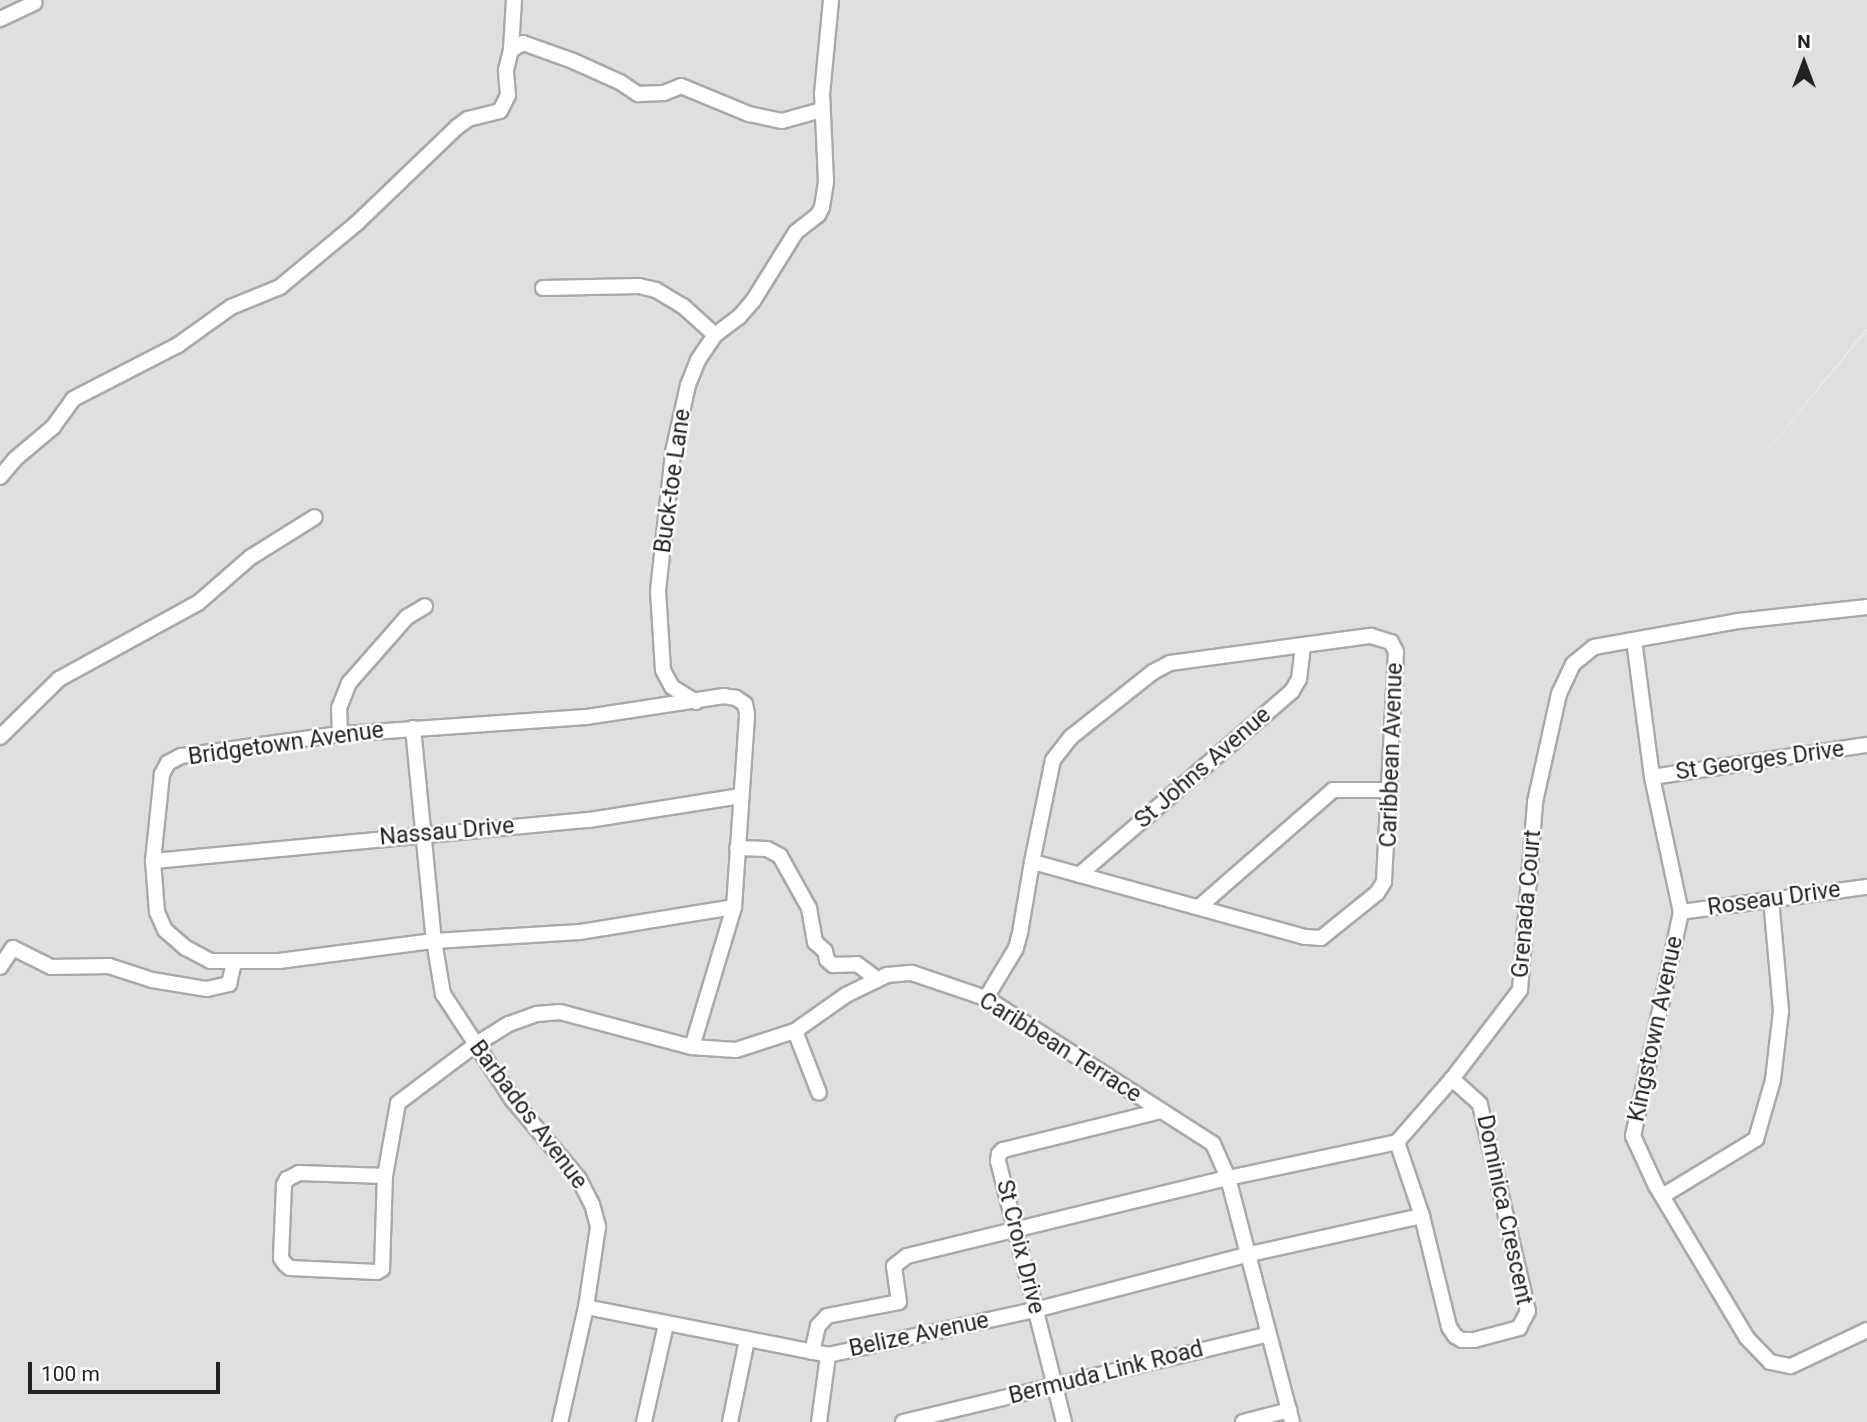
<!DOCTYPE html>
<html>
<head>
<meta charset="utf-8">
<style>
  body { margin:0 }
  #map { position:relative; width:1867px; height:1422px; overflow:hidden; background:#f2efe9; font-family:Roboto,sans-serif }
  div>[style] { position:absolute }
  .residential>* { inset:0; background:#e0dfdf }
  .roads { filter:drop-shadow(2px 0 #a9a9a9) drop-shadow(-2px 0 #a9a9a9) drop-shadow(0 2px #a9a9a9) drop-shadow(0 -2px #a9a9a9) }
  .minor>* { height:14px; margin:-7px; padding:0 7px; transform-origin:7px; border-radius:7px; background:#fff }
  span { translate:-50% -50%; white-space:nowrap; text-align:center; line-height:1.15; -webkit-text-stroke:5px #fff; paint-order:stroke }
  .street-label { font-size:23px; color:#222 }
  .north { position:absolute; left:1769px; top:28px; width:70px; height:70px; -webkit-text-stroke:5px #fff; paint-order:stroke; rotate:0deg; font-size:19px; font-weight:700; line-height:28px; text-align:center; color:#222 }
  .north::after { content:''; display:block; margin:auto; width:24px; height:32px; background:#222; clip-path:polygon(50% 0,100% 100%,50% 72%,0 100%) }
  .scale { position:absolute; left:28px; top:1362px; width:192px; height:32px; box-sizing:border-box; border:4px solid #222; border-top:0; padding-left:9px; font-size:21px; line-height:24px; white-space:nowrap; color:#222; -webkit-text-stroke:5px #fff; paint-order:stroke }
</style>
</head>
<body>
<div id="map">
  <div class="residential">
    <div style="clip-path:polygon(0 0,1867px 0,1867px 328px,1737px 488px,1867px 330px,1867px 1422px,0 1422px)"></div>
  </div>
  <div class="roads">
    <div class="minor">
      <div style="left:0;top:19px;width:38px;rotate:-25deg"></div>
      <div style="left:511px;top:50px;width:50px;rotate:-86.6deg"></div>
      <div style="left:543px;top:288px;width:96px;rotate:-1.2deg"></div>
      <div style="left:639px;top:286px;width:17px;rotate:13deg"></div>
      <div style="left:656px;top:290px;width:31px;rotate:31deg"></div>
      <div style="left:683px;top:306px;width:43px;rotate:42.2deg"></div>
      <div style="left:0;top:477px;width:23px;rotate:-50deg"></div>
      <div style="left:15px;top:459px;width:50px;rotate:-40.1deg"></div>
      <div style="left:53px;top:427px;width:34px;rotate:-54deg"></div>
      <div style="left:73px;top:399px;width:118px;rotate:-27.2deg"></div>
      <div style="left:178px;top:345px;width:65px;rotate:-35.6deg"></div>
      <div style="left:231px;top:307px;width:53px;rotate:-22.2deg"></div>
      <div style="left:280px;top:287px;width:100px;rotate:-39.7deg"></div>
      <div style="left:357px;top:223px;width:139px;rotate:-43.8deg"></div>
      <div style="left:457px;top:127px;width:14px;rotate:-36deg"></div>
      <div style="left:468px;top:119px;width:33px;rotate:-14deg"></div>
      <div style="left:500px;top:111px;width:18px;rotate:-63deg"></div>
      <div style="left:508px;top:95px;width:25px;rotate:-95deg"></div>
      <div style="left:506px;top:70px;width:21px;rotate:-76deg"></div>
      <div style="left:511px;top:50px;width:14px;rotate:-30deg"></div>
      <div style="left:523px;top:43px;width:53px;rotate:19.8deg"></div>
      <div style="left:573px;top:61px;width:51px;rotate:24.1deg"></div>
      <div style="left:620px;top:82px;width:22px;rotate:34deg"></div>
      <div style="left:638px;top:94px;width:26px;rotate:-2deg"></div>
      <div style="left:664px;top:93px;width:18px;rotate:-22deg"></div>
      <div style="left:681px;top:86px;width:74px;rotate:22.4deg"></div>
      <div style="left:749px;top:114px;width:34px;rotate:12deg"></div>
      <div style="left:782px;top:121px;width:41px;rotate:-15.4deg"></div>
      <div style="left:1634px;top:640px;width:138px;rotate:82.5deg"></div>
      <div style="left:1652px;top:777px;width:138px;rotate:77.9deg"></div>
      <div style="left:1681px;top:912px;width:229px;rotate:102.1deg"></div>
      <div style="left:1633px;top:1136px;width:55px;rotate:65.3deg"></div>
      <div style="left:1656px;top:1186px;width:177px;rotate:59.1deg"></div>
      <div style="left:1747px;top:1338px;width:33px;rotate:46deg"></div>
      <div style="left:1770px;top:1362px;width:21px;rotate:11deg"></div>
      <div style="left:1791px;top:1366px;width:84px;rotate:-25.3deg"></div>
      <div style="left:696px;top:702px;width:28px;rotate:-148deg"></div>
      <div style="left:672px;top:687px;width:19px;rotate:-118deg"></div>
      <div style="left:663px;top:670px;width:79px;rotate:-93.6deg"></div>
      <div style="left:658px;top:591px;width:140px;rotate:-83.8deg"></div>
      <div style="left:673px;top:452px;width:69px;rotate:-77.4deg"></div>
      <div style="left:688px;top:385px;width:27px;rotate:-68deg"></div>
      <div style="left:698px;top:360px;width:30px;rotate:-56deg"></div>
      <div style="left:715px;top:335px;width:30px;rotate:-37deg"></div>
      <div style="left:739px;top:317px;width:21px;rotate:-49deg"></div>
      <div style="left:753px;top:301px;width:81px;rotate:-58.1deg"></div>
      <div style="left:796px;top:232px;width:28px;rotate:-38deg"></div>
      <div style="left:818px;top:215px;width:9px;rotate:-63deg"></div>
      <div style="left:822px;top:207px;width:26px;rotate:-81deg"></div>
      <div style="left:826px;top:181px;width:87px;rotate:-92.6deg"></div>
      <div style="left:822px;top:94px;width:94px;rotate:-84.5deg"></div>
      <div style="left:413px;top:728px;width:214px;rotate:84.4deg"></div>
      <div style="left:434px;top:941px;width:54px;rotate:80.4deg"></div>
      <div style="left:443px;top:994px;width:126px;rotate:56.7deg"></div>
      <div style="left:512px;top:1099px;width:104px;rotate:50.1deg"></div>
      <div style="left:579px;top:1179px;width:28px;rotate:63deg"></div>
      <div style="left:592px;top:1204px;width:24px;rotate:75deg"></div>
      <div style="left:598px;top:1227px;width:81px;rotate:98.5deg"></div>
      <div style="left:586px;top:1307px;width:118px;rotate:102.7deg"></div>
      <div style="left:340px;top:734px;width:26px;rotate:-92deg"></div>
      <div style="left:339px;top:708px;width:27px;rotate:-68deg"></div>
      <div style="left:349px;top:683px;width:88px;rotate:-48.7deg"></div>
      <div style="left:407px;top:617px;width:21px;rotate:-31deg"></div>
      <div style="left:0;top:737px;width:83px;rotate:-44.5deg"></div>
      <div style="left:59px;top:679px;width:158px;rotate:-28.7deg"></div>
      <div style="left:198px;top:603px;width:70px;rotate:-41deg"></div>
      <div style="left:251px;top:557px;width:75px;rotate:-32deg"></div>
      <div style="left:1652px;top:777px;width:217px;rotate:-8.5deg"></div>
      <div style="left:737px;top:848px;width:30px;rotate:2deg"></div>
      <div style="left:767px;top:849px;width:15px;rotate:28deg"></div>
      <div style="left:780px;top:856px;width:60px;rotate:60.9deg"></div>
      <div style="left:809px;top:908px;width:35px;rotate:80deg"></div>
      <div style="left:815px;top:942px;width:13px;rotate:42deg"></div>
      <div style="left:825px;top:951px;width:9px;rotate:77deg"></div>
      <div style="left:827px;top:960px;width:8px;rotate:40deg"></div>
      <div style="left:833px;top:965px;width:24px;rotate:-2deg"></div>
      <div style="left:857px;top:964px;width:26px;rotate:37deg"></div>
      <div style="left:153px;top:861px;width:438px;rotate:-5.4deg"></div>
      <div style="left:589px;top:820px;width:153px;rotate:-9deg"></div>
      <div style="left:1079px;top:875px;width:281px;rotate:-40.8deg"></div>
      <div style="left:1292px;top:691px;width:14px;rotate:-60deg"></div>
      <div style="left:1299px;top:679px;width:33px;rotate:-83deg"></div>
      <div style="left:1199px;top:907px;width:178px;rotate:-41.1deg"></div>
      <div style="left:1333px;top:790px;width:58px"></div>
      <div style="left:1681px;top:912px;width:188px;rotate:-7.7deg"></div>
      <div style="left:0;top:967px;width:23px;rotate:-56deg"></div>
      <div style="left:13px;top:948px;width:42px;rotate:26.6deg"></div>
      <div style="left:51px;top:967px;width:58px;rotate:-1deg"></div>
      <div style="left:109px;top:966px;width:45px;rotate:18deg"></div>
      <div style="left:152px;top:980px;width:56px;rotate:9.3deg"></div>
      <div style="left:207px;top:989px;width:23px;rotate:-13deg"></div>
      <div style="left:229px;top:984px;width:23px;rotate:-77deg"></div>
      <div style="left:986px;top:998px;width:58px;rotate:-59deg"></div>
      <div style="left:1016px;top:948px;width:16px;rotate:-75deg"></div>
      <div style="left:1020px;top:933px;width:72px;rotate:-80.4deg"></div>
      <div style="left:1032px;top:862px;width:104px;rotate:-78.4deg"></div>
      <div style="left:1053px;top:760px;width:29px;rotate:-52deg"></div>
      <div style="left:1071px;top:737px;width:105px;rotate:-38.4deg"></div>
      <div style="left:1153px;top:672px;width:19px;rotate:-28deg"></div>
      <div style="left:1170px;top:663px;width:203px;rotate:-7.7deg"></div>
      <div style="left:1371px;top:636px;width:21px;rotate:17deg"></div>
      <div style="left:1391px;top:642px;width:11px;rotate:63deg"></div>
      <div style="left:1396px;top:652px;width:230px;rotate:93deg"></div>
      <div style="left:1384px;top:882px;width:13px;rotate:122deg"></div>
      <div style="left:1377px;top:893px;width:72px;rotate:141.2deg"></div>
      <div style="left:1321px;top:938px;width:16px;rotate:-176deg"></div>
      <div style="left:1305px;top:937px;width:283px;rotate:-164.6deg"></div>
      <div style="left:795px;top:1031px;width:66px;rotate:68.8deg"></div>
      <div style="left:692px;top:1047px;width:146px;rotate:-73.3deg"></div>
      <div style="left:734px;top:907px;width:193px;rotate:-86.1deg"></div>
      <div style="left:747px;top:714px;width:10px;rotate:-101deg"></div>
      <div style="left:745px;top:704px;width:11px;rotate:-146deg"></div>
      <div style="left:736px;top:698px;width:12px;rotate:-171deg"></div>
      <div style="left:724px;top:696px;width:140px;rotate:171.3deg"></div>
      <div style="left:586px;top:717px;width:247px;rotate:176deg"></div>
      <div style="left:340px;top:734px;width:161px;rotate:172.1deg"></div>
      <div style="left:181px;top:756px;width:15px;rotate:152deg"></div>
      <div style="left:168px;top:763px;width:13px;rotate:119deg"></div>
      <div style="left:162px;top:774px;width:87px;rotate:95.9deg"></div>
      <div style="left:153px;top:861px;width:51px;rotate:85.5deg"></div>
      <div style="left:157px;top:912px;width:20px;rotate:66deg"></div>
      <div style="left:165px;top:930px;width:28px;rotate:41deg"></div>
      <div style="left:186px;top:948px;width:27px;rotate:28deg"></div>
      <div style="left:210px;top:961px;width:69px"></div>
      <div style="left:279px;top:961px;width:156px;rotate:-7.4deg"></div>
      <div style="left:434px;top:941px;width:146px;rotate:-3.5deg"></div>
      <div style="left:580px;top:932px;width:156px;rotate:-9.2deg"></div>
      <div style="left:1397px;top:1142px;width:78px;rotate:71.3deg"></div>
      <div style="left:385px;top:1176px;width:86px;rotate:-178deg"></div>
      <div style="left:299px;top:1173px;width:13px;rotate:153deg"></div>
      <div style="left:287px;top:1179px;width:7px;rotate:117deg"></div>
      <div style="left:284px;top:1185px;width:73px;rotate:92.4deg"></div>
      <div style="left:281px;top:1258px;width:7px;rotate:56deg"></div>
      <div style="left:285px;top:1264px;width:6px;rotate:39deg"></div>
      <div style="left:290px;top:1268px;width:87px;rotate:2.6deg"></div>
      <div style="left:377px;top:1272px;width:6px;rotate:-31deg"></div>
      <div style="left:382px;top:1269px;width:93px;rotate:-88.2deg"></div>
      <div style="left:385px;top:1176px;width:74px;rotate:-79.9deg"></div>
      <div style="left:398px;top:1103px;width:96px;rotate:-37deg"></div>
      <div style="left:475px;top:1045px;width:40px;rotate:-32deg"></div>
      <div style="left:509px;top:1024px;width:30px;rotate:-20deg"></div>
      <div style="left:537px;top:1014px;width:23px;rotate:-5deg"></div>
      <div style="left:560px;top:1012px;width:137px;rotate:14.9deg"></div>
      <div style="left:692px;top:1047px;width:44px;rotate:3.9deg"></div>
      <div style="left:736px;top:1050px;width:62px;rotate:-17.9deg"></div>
      <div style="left:795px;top:1031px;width:62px;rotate:-35.2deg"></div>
      <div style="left:846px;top:995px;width:46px;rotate:-26deg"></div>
      <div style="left:887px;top:975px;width:25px;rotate:-5deg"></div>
      <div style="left:912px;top:973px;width:78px;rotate:18.7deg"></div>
      <div style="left:986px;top:998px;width:270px;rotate:32.7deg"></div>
      <div style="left:1213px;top:1144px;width:37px;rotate:66deg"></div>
      <div style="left:1228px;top:1178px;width:252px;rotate:75.3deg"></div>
      <div style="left:1664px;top:1195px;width:108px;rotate:-31.3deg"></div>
      <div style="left:1756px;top:1139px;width:61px;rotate:-73.9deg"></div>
      <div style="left:1773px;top:1080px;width:69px;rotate:-83.4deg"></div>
      <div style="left:1781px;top:1011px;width:112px;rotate:-95.1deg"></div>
      <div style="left:586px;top:1307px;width:247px;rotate:11.2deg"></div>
      <div style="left:828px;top:1355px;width:212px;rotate:-12.3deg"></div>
      <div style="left:1035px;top:1310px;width:222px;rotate:-14.6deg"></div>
      <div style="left:1250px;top:1254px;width:176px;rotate:-12.5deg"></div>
      <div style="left:1422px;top:1216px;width:114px;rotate:76.3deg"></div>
      <div style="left:1449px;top:1327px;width:11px;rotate:56deg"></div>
      <div style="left:1455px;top:1336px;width:8px;rotate:30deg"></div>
      <div style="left:1462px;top:1340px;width:12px"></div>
      <div style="left:1474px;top:1340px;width:47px;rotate:-14.9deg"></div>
      <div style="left:1519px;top:1328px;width:19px;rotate:-62deg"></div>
      <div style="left:1528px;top:1311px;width:212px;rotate:-103.1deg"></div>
      <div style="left:1480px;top:1104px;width:38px;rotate:-138deg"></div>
      <div style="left:812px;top:1352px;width:27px;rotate:-77deg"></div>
      <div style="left:818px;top:1326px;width:13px;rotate:-48deg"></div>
      <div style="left:827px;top:1316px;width:73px;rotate:-11deg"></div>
      <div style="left:899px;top:1302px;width:36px;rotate:-98deg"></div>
      <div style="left:894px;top:1266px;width:16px;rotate:-38deg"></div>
      <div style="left:907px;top:1256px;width:330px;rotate:-13.7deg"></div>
      <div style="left:1228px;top:1178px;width:173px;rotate:-12deg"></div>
      <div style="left:1397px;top:1142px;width:84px;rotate:-48.9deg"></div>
      <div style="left:1452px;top:1079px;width:112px;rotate:-52.6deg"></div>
      <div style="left:1520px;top:990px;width:189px;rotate:-85.4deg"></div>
      <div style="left:1535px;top:802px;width:111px;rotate:-77.5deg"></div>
      <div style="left:1559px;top:694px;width:33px;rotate:-65deg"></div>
      <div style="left:1573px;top:664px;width:27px;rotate:-39deg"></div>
      <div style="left:1594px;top:647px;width:146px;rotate:-10.2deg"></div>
      <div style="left:1738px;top:621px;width:130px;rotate:-6.2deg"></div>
      <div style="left:644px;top:1422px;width:100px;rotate:-77.3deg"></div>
      <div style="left:730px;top:1422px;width:84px;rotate:-78.3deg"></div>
      <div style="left:819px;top:1422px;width:68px;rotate:-82.3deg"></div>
      <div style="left:903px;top:1422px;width:376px;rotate:-13.5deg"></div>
      <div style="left:1064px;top:1422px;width:269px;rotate:-104.2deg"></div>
      <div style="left:998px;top:1161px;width:7px;rotate:-82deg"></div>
      <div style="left:999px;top:1154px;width:6px;rotate:-45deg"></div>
      <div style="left:1003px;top:1150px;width:163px;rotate:-13.9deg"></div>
      <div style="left:1243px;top:1422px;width:48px;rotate:-14.6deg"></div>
    </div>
  </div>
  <div class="street-label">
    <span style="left:673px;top:481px;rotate:-82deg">Buck-toe Lane</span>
    <span style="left:286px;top:744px;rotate:-8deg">Bridgetown Avenue</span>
    <span style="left:1392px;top:755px;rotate:-88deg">Caribbean Avenue</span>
    <span style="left:1760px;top:761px;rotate:-8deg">St Georges Drive</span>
    <span style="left:1203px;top:768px;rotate:-41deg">St Johns Avenue</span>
    <span style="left:447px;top:832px;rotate:-5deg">Nassau Drive</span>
    <span style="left:1774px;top:899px;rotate:-8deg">Roseau Drive</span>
    <span style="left:1527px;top:904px;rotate:-85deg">Grenada Court</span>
    <span style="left:1656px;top:1029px;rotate:-78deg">Kingstown Avenue</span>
    <span style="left:1060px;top:1048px;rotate:32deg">Caribbean Terrace</span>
    <span style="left:528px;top:1115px;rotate:53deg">Barbados Avenue</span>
    <span style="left:1504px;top:1210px;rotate:78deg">Dominica Crescent</span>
    <span style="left:1020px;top:1247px;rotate:76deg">St Croix Drive</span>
    <span style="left:919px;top:1335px;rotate:-12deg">Belize Avenue</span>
    <span style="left:1106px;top:1373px;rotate:-14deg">Bermuda Link Road</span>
  </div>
  <div class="north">N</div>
  <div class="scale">100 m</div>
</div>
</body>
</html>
